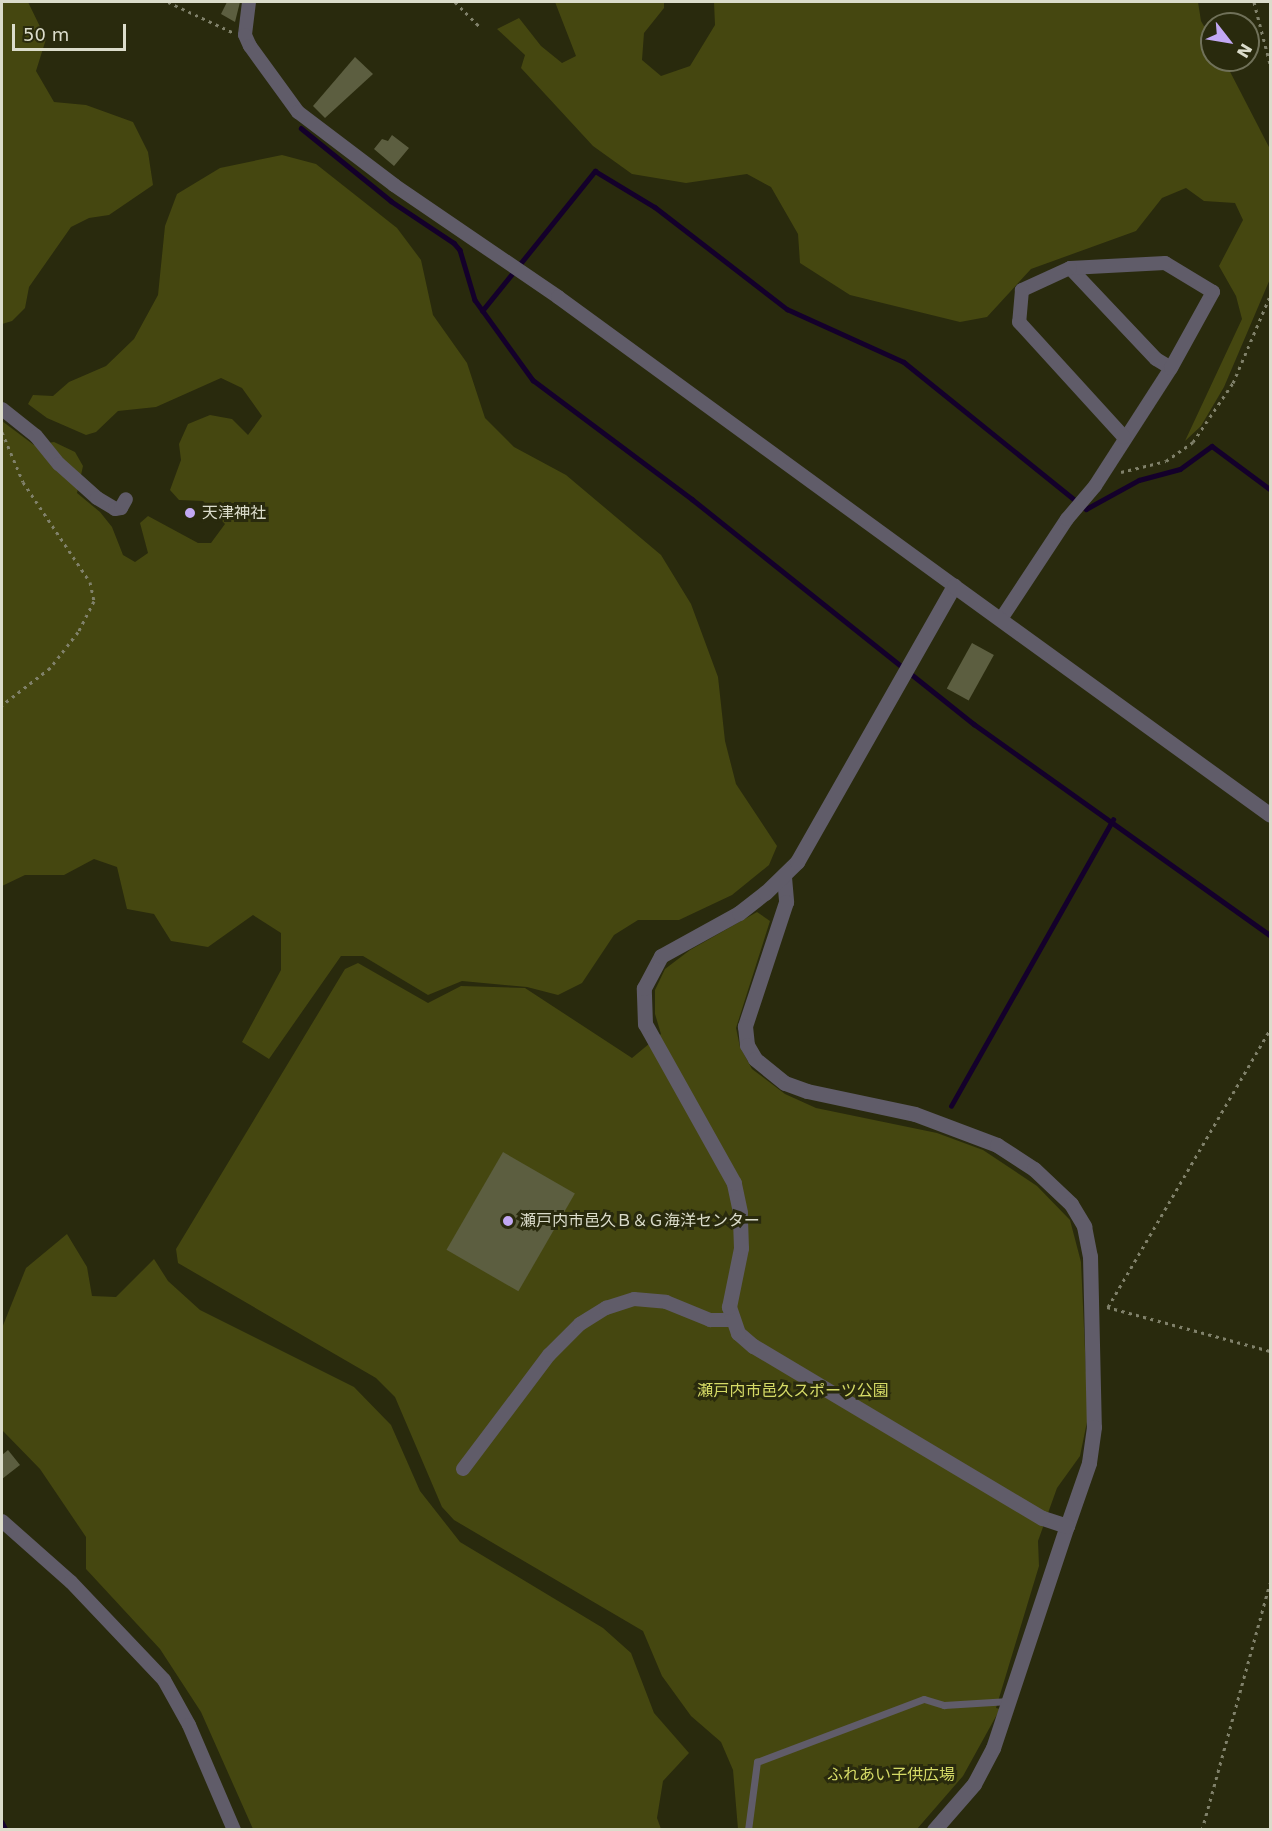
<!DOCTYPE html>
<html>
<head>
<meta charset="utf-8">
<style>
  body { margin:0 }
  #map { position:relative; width:1272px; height:1831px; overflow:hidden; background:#292a0d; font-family:"DejaVu Sans","Noto Sans JP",sans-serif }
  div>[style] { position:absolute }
  .green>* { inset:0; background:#454710 }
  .stream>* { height:4.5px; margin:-2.25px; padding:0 2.25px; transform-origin:2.25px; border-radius:2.25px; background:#14002b }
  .building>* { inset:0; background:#5c5e40; transform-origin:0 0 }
  .path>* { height:3px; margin-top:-1.5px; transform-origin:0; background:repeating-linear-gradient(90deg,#80816a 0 3px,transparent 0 7.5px) }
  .service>* { height:7px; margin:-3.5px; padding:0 3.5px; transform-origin:3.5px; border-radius:3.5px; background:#605c69 }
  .minor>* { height:14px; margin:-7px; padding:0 7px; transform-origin:7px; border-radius:7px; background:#605c69 }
  .tertiary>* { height:15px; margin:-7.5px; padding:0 7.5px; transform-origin:7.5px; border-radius:7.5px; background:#605c69 }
  .dots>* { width:16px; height:16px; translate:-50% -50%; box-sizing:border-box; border:3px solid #292a0d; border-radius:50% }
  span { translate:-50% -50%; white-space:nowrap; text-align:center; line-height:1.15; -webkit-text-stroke:6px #292a0d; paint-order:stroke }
  .poi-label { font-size:16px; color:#dbdccb }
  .left { translate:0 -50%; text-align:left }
  .park-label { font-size:16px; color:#d5da66 }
  .frame { position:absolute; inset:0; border:3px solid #dbdccb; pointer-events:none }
  .north { position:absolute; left:1200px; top:12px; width:60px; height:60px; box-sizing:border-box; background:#292a0d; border:2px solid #707159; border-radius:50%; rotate:121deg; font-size:16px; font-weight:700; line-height:24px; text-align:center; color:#dbdccb }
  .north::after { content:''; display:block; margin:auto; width:21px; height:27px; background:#c2a8f3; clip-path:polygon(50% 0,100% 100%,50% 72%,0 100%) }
  .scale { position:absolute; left:12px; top:24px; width:114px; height:27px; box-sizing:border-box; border:3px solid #dbdccb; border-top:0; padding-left:8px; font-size:18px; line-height:21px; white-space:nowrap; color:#dbdccb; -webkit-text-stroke:4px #292a0d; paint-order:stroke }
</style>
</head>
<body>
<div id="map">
  <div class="green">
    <div style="clip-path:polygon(2px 2px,28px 2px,46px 39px,36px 71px,54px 102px,86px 105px,133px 122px,148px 152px,153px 185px,109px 215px,89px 218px,71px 227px,29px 287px,25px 308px,12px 321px,2px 324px)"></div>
    <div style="clip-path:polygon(555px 2px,664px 2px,664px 8px,644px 33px,642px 60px,661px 76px,690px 66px,715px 25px,714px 2px,1198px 2px,1201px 21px,1212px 40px,1212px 60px,1224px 60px,1270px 149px,1270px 279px,1224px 387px,1201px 426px,1185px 441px,1242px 319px,1236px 296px,1219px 266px,1243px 220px,1235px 203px,1204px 201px,1186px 188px,1162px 198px,1136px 231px,1031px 269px,987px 317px,960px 322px,850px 295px,800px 263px,798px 234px,771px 187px,747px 174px,686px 183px,632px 174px,593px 146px,521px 68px,525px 55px,497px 29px,519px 18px,541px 46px,562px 63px,576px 56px)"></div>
    <div style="clip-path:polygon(282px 155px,316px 164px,397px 228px,421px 260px,433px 315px,467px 363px,485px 418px,514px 447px,566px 475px,661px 555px,691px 604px,718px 677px,725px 741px,736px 784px,777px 846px,769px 865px,732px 895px,679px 920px,638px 920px,614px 935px,582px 983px,558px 995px,527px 987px,462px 981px,428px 995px,363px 956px,341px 956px,269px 1059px,242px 1042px,281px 970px,281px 933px,253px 915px,208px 947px,171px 941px,154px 914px,127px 909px,117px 867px,94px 859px,64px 875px,25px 875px,2px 886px,2px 421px,34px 445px,54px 442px,75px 452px,83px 466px,77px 493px,100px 512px,112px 527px,123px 555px,135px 562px,148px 553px,140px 523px,148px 516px,198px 543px,211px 543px,225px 524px,203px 501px,179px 500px,170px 490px,181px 460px,179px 444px,188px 424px,210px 415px,232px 419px,248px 435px,262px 416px,242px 388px,221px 378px,156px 407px,118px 411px,96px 432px,86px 435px,47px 418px,28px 404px,33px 395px,53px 396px,69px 382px,106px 366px,134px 339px,158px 295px,165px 226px,177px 194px,220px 168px)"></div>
    <div style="clip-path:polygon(757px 912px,770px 921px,736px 1028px,740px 1047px,752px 1069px,785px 1094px,816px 1108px,937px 1133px,983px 1150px,1037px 1186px,1070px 1220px,1081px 1262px,1088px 1417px,1080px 1456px,1057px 1488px,1038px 1541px,1039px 1566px,996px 1708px,1000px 1709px,963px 1776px,917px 1829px,738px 1829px,733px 1770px,721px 1742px,691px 1716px,662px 1676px,643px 1631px,454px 1520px,442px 1507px,395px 1397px,376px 1378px,178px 1263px,176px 1249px,345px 969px,358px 963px,428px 1003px,461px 986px,525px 988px,632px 1058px,661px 1034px,655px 1014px,655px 990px,665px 969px,690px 950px)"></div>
    <div style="clip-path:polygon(67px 1234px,87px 1267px,92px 1296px,116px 1297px,154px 1259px,168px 1281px,200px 1310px,354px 1387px,391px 1425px,420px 1491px,460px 1542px,603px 1628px,631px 1653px,654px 1713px,689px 1753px,663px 1781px,657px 1818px,661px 1829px,253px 1829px,201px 1712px,160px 1649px,86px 1569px,86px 1537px,40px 1469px,2px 1430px,2px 1328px,26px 1268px)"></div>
  </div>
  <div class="stream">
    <div style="left:301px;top:128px;width:116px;rotate:39deg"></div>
    <div style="left:391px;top:201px;width:76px;rotate:33.7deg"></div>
    <div style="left:454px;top:243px;width:9px;rotate:49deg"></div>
    <div style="left:460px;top:250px;width:52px;rotate:73.3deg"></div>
    <div style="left:475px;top:300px;width:99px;rotate:54.1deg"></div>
    <div style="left:533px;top:380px;width:199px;rotate:36.8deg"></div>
    <div style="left:692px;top:499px;width:361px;rotate:38.6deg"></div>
    <div style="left:974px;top:724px;width:364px;rotate:35.5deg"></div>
    <div style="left:482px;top:311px;width:180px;rotate:-51.1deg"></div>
    <div style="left:595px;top:171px;width:70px;rotate:31deg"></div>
    <div style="left:655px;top:207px;width:167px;rotate:37.7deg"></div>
    <div style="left:787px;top:309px;width:128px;rotate:24.4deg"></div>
    <div style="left:904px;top:362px;width:234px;rotate:38.9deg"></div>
    <div style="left:1086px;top:509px;width:60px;rotate:-28.7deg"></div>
    <div style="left:1139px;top:480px;width:42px;rotate:-15deg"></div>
    <div style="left:1180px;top:469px;width:39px;rotate:-36deg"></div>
    <div style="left:1212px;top:446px;width:72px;rotate:36.6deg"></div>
    <div style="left:951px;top:1106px;width:329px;rotate:-60.5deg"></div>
    <div style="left:2px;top:1822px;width:9px;rotate:63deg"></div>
  </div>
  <div class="building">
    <div style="clip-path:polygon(227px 2px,240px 2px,235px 22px,221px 14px)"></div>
    <div style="clip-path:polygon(355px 57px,373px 74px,325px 118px,313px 106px)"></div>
    <div style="clip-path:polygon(392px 135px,409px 148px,394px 166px,374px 149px,382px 139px,388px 141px)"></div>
    <div style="left:972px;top:643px;width:25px;height:52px;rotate:29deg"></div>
    <div style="left:503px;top:1152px;width:83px;height:113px;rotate:30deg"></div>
    <div style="clip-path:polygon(8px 1450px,20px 1465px,2px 1479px,2px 1455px)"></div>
  </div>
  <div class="path">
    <div style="left:168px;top:2px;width:71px;rotate:25.1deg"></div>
    <div style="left:455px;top:2px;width:34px;rotate:45deg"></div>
    <div style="left:1254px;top:2px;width:64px;rotate:75.5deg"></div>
    <div style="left:2px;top:432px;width:54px;rotate:67.2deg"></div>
    <div style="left:23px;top:482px;width:120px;rotate:56.2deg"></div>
    <div style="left:90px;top:582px;width:19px;rotate:78deg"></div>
    <div style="left:94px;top:601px;width:35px;rotate:117deg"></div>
    <div style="left:78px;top:632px;width:46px;rotate:127.9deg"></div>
    <div style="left:50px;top:668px;width:61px;rotate:142.4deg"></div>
    <div style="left:1121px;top:472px;width:46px;rotate:-13.7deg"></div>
    <div style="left:1166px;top:461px;width:33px;rotate:-35deg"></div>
    <div style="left:1193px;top:442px;width:71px;rotate:-55.9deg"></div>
    <div style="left:1233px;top:383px;width:95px;rotate:-67deg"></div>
    <div style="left:1107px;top:1307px;width:169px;rotate:15.1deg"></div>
    <div style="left:1108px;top:1307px;width:321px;rotate:-59.7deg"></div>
    <div style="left:1202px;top:1830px;width:256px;rotate:-74.6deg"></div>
  </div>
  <div class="service">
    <div style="left:748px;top:1830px;width:69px;rotate:-82.5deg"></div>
    <div style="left:757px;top:1762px;width:178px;rotate:-20.7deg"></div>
    <div style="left:924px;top:1699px;width:21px;rotate:17deg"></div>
    <div style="left:944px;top:1705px;width:65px;rotate:-3.5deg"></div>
  </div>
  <div class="minor">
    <div style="left:249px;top:2px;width:33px;rotate:97deg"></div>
    <div style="left:245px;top:35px;width:12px;rotate:66deg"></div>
    <div style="left:250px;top:46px;width:82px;rotate:54deg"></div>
    <div style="left:298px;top:112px;width:121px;rotate:37.2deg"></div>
    <div style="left:394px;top:185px;width:199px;rotate:34.3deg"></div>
    <div style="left:558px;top:297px;width:490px;rotate:36.1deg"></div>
    <div style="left:1070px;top:268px;width:125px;rotate:46.6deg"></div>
    <div style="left:1156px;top:359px;width:17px;rotate:31deg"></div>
    <div style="left:2px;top:409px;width:43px;rotate:38.5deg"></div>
    <div style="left:36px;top:436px;width:36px;rotate:51deg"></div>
    <div style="left:59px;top:464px;width:51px;rotate:41.8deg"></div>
    <div style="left:97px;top:498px;width:21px;rotate:31deg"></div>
    <div style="left:115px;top:509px;width:6px;rotate:-9deg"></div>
    <div style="left:121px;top:508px;width:10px;rotate:-61deg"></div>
    <div style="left:1001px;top:619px;width:120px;rotate:-56.6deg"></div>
    <div style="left:1067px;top:519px;width:43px;rotate:-49.7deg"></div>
    <div style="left:1095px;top:486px;width:140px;rotate:-57.2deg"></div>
    <div style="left:1171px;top:368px;width:87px;rotate:-61.1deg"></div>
    <div style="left:1213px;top:292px;width:56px;rotate:-148.9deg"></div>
    <div style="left:1165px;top:263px;width:95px;rotate:177deg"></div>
    <div style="left:1070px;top:268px;width:53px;rotate:155.4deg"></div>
    <div style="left:1022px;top:290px;width:32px;rotate:95deg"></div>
    <div style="left:1019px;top:322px;width:156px;rotate:47.6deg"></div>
    <div style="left:463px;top:1469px;width:143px;rotate:-53deg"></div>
    <div style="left:549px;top:1355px;width:44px;rotate:-45deg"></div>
    <div style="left:580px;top:1324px;width:31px;rotate:-32deg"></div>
    <div style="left:606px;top:1308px;width:29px;rotate:-18deg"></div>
    <div style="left:634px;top:1299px;width:32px;rotate:5deg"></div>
    <div style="left:666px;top:1302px;width:48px;rotate:22.2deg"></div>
    <div style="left:710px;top:1320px;width:21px"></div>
    <div style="left:2px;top:1521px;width:92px;rotate:41.5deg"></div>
    <div style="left:71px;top:1582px;width:135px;rotate:46.5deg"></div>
    <div style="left:164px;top:1680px;width:51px;rotate:60.9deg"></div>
    <div style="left:189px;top:1725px;width:114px;rotate:66.8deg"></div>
  </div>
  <div class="tertiary">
    <div style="left:784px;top:877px;width:25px;rotate:85deg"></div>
    <div style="left:786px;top:902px;width:131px;rotate:108.3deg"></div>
    <div style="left:745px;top:1026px;width:19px;rotate:84deg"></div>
    <div style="left:747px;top:1045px;width:16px;rotate:60deg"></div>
    <div style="left:755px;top:1059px;width:38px;rotate:39deg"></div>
    <div style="left:785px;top:1083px;width:23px;rotate:20deg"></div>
    <div style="left:807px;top:1091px;width:110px;rotate:12deg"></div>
    <div style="left:915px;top:1114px;width:88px;rotate:20.7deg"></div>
    <div style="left:997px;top:1145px;width:44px;rotate:33deg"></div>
    <div style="left:1034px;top:1169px;width:51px;rotate:43.4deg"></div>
    <div style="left:1071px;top:1204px;width:26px;rotate:59deg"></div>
    <div style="left:1084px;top:1226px;width:31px;rotate:79deg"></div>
    <div style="left:1090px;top:1256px;width:171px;rotate:88.7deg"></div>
    <div style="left:1094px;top:1427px;width:36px;rotate:98deg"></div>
    <div style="left:1089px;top:1463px;width:67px;rotate:109.2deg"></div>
    <div style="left:934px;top:1830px;width:61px;rotate:-49deg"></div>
    <div style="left:974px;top:1784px;width:41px;rotate:-62.2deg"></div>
    <div style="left:993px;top:1748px;width:234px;rotate:-71.6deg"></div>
    <div style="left:1067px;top:1526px;width:26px;rotate:-162deg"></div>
    <div style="left:1042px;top:1518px;width:336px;rotate:-149.2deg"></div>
    <div style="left:753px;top:1346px;width:20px;rotate:-139deg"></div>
    <div style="left:738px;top:1333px;width:28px;rotate:-109deg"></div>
    <div style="left:729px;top:1307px;width:60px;rotate:-78.5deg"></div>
    <div style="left:741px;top:1248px;width:36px;rotate:-92deg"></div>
    <div style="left:740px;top:1212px;width:30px;rotate:-102deg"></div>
    <div style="left:734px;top:1183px;width:182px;rotate:-119.2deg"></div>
    <div style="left:645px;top:1024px;width:36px;rotate:-92deg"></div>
    <div style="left:644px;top:988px;width:36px;rotate:-62deg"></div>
    <div style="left:661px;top:956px;width:89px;rotate:-28.9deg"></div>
    <div style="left:739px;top:913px;width:33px;rotate:-38deg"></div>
    <div style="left:765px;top:893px;width:45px;rotate:-44.1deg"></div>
    <div style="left:797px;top:862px;width:318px;rotate:-60.4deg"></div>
    <div style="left:954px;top:586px;width:390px;rotate:35.9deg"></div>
  </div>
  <div class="dots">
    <div style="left:190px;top:513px;background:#c2a8f3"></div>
    <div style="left:508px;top:1221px;background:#c2a8f3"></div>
  </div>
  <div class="poi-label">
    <span class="left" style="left:202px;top:513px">天津神社</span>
    <span class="left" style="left:520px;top:1221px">瀬戸内市邑久Ｂ＆Ｇ海洋センター</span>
  </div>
  <div class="park-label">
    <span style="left:793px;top:1391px">瀬戸内市邑久スポーツ公園</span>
    <span style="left:891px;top:1775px">ふれあい子供広場</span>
  </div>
  <div class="frame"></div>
  <div class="north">N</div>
  <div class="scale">50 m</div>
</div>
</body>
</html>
